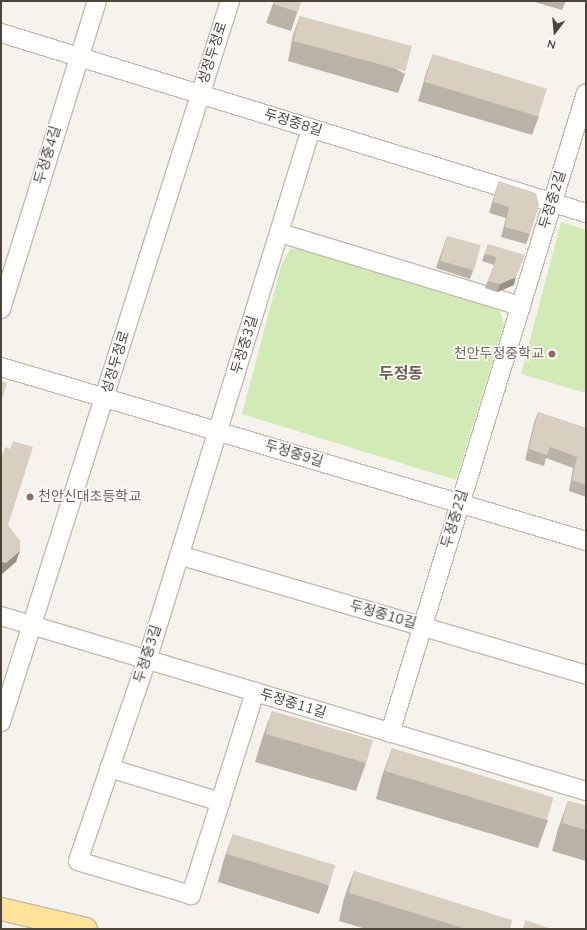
<!DOCTYPE html>
<html>
<head>
<meta charset="utf-8">
<style>
  body { margin:0 }
  #map { position:relative; width:587px; height:930px; overflow:hidden; background:#f6f3ec; font-family:"Nunito Sans","Noto Sans KR",sans-serif }
  div>[style] { position:absolute }
  .green>* { inset:0; background:#d2eab5 }
  .roads { filter:drop-shadow(1px 0 #c2bbae) drop-shadow(-1px 0 #c2bbae) drop-shadow(0 1px #c2bbae) drop-shadow(0 -1px #c2bbae) }
  .minor>* { height:18px; margin:-9px; padding:0 9px; transform-origin:9px; border-radius:9px; background:#fff }
  .major>* { height:22px; margin:-11px; padding:0 11px; transform-origin:11px; border-radius:11px; background:#ffe39c }
  .wall>* { inset:0; background:#bab2a6 }
  .shaded-wall>* { inset:0; background:#979187 }
  .building>* { inset:0; background:#d8cfc1; transform-origin:0 0 }
  .dots>* { width:11px; height:11px; translate:-50% -50%; box-sizing:border-box; border:2px solid #fff; border-radius:50% }
  span { translate:-50% -50%; white-space:nowrap; text-align:center; line-height:1.15; -webkit-text-stroke:3px #fff; paint-order:stroke }
  .street-label { font-size:14px; color:#4b4439 }
  .education-label { font-size:14px; color:#785e54 }
  .right { translate:-100% -50%; text-align:right }
  .left { translate:0 -50%; text-align:left }
  .quarter-label { font-size:16px; color:#6e6250; font-weight:700 }
  .frame { position:absolute; inset:0; border:2px solid #4b4439; pointer-events:none }
  .north { position:absolute; left:535px; top:12px; width:40px; height:40px; -webkit-text-stroke:3px #fff; paint-order:stroke; rotate:196deg; font-size:11px; font-weight:700; line-height:16px; text-align:center; color:#4b4439 }
  .north::after { content:''; display:block; margin:auto; width:14px; height:18px; background:#4b4439; clip-path:polygon(50% 0,100% 100%,50% 72%,0 100%) }
</style>
</head>
<body>
<div id="map">
  <div class="green">
    <div style="clip-path:polygon(561px 222px,586px 230px,586px 393px,521px 374px)"></div>
    <div style="clip-path:polygon(298px 248px,497px 308px,501px 314px,504px 324px,456px 480px,242px 414px,281px 266px,290px 249px)"></div>
  </div>
  <div class="roads">
    <div class="minor">
      <div style="left:1px;top:33px;width:612px;rotate:17.1deg"></div>
      <div style="left:280px;top:233px;width:252px;rotate:16.9deg"></div>
      <div style="left:1px;top:309px;width:323px;rotate:-72.7deg"></div>
      <div style="left:1px;top:367px;width:610px;rotate:16.56deg"></div>
      <div style="left:179px;top:555px;width:424px;rotate:16.4deg"></div>
      <div style="left:1px;top:616px;width:611px;rotate:16.65deg"></div>
      <div style="left:255px;top:692px;width:213px;rotate:107.5deg"></div>
      <div style="left:191px;top:895px;width:118px;rotate:-163.3deg"></div>
      <div style="left:78px;top:861px;width:213px;rotate:-71.1deg"></div>
      <div style="left:147px;top:660px;width:556px;rotate:-72.84deg"></div>
      <div style="left:1px;top:722px;width:756px;rotate:-72.38deg"></div>
      <div style="left:390px;top:733px;width:669px;rotate:-72.97deg"></div>
      <div style="left:109px;top:768px;width:117px;rotate:16.9deg"></div>
    </div>
    <div class="major">
      <div style="left:1px;top:909px;width:87px;rotate:13.2deg"></div>
    </div>
  </div>
  <div class="wall">
    <div style="clip-path:polygon(274px 1px,301px 1px,291px 31px,266px 23px)"></div>
    <div style="clip-path:polygon(531px 1px,566px 1px,562px 10px)"></div>
    <div style="clip-path:polygon(300px 16px,405px 74px,398px 93px,288px 61px,293px 35px)"></div>
    <div style="clip-path:polygon(433px 54px,539px 116px,532px 135px,418px 101px,426px 73px)"></div>
    <div style="clip-path:polygon(499px 181px,530px 234px,526px 244px,501px 237px,506px 218px,489px 213px,495px 192px)"></div>
    <div style="clip-path:polygon(447px 236px,473px 271px,470px 279px,436px 268px)"></div>
    <div style="clip-path:polygon(488px 244px,514px 285px,497px 292px,485px 288px,494px 265px,482px 261px)"></div>
    <div style="clip-path:polygon(538px 412px,586px 428px,586px 497px,569px 491px,573px 468px,546px 458px,544px 466px,525px 460px,534px 423px)"></div>
    <div style="clip-path:polygon(272px 711px,366px 763px,356px 791px,255px 762px,262px 739px)"></div>
    <div style="clip-path:polygon(392px 748px,548px 820px,538px 848px,376px 799px,382px 776px)"></div>
    <div style="clip-path:polygon(568px 801px,586px 806px,586px 861px,552px 851px,558px 829px)"></div>
    <div style="clip-path:polygon(233px 834px,329px 886px,319px 914px,218px 882px,223px 862px)"></div>
    <div style="clip-path:polygon(354px 871px,510px 929px,366px 929px,339px 921px,344px 898px)"></div>
  </div>
  <div class="shaded-wall">
    <div style="clip-path:polygon(516px 277px,514px 285px,497px 292px,500px 284px)"></div>
    <div style="clip-path:polygon(20px 551px,16px 562px,2px 574px,1px 573px,1px 562px)"></div>
  </div>
  <div class="building">
    <div style="clip-path:polygon(274px 1px,301px 1px,298px 12px,273px 4px)"></div>
    <div style="left:300px;top:16px;width:116px;height:26px;rotate:15deg"></div>
    <div style="left:433px;top:54px;width:119px;height:29px;rotate:17deg"></div>
    <div style="clip-path:polygon(499px 181px,536px 193px,539px 205px,530px 234px,505px 227px,509px 207px,493px 202px)"></div>
    <div style="left:447px;top:236px;width:35px;height:26px;rotate:15deg"></div>
    <div style="clip-path:polygon(488px 244px,525px 255px,516px 277px,500px 284px,488px 281px,497px 257px,484px 254px)"></div>
    <div style="clip-path:polygon(1px 381px,7px 383px,1px 402px)"></div>
    <div style="clip-path:polygon(538px 412px,586px 428px,586px 485px,572px 480px,577px 457px,550px 447px,547px 455px,529px 449px)"></div>
    <div style="clip-path:polygon(13px 441px,33px 447px,8px 525px,20px 541px,20px 551px,6px 563px,1px 562px,1px 459px,5px 447px,10px 449px)"></div>
    <div style="left:272px;top:711px;width:105px;height:24px;rotate:16deg"></div>
    <div style="left:392px;top:748px;width:169px;height:24px;rotate:17deg"></div>
    <div style="clip-path:polygon(568px 801px,586px 806px,586px 830px,562px 823px)"></div>
    <div style="left:233px;top:834px;width:107px;height:21px;rotate:17deg"></div>
    <div style="clip-path:polygon(354px 871px,512px 920px,510px 929px,466px 929px,349px 893px)"></div>
    <div style="clip-path:polygon(525px 920px,552px 929px,523px 929px)"></div>
  </div>
  <div class="dots">
    <div style="left:552px;top:354px;background:#8d6e63"></div>
    <div style="left:30px;top:497px;background:#8d6e63"></div>
  </div>
  <div class="street-label">
    <span style="left:213px;top:53px;rotate:-72deg">성정두정로</span>
    <span style="left:293px;top:123px;rotate:17deg">두정중8길</span>
    <span style="left:48px;top:155px;rotate:-73deg">두정중4길</span>
    <span style="left:553px;top:200px;rotate:-73deg">두정중2길</span>
    <span style="left:245px;top:345px;rotate:-73deg">두정중3길</span>
    <span style="left:116px;top:362px;rotate:-73deg">성정두정로</span>
    <span style="left:294px;top:454px;rotate:17deg">두정중9길</span>
    <span style="left:455px;top:519px;rotate:-73deg">두정중2길</span>
    <span style="left:383px;top:615px;rotate:16deg">두정중10길</span>
    <span style="left:148px;top:654px;rotate:-72deg">두정중3길</span>
    <span style="left:293px;top:704px;rotate:17deg">두정중11길</span>
  </div>
  <div class="education-label">
    <span class="right" style="left:544px;top:354px">천안두정중학교</span>
    <span class="left" style="left:38px;top:497px">천안신대초등학교</span>
  </div>
  <div class="quarter-label">
    <span style="left:401px;top:374px">두정동</span>
  </div>
  <div class="frame"></div>
  <div class="north">N</div>
</div>
</body>
</html>
